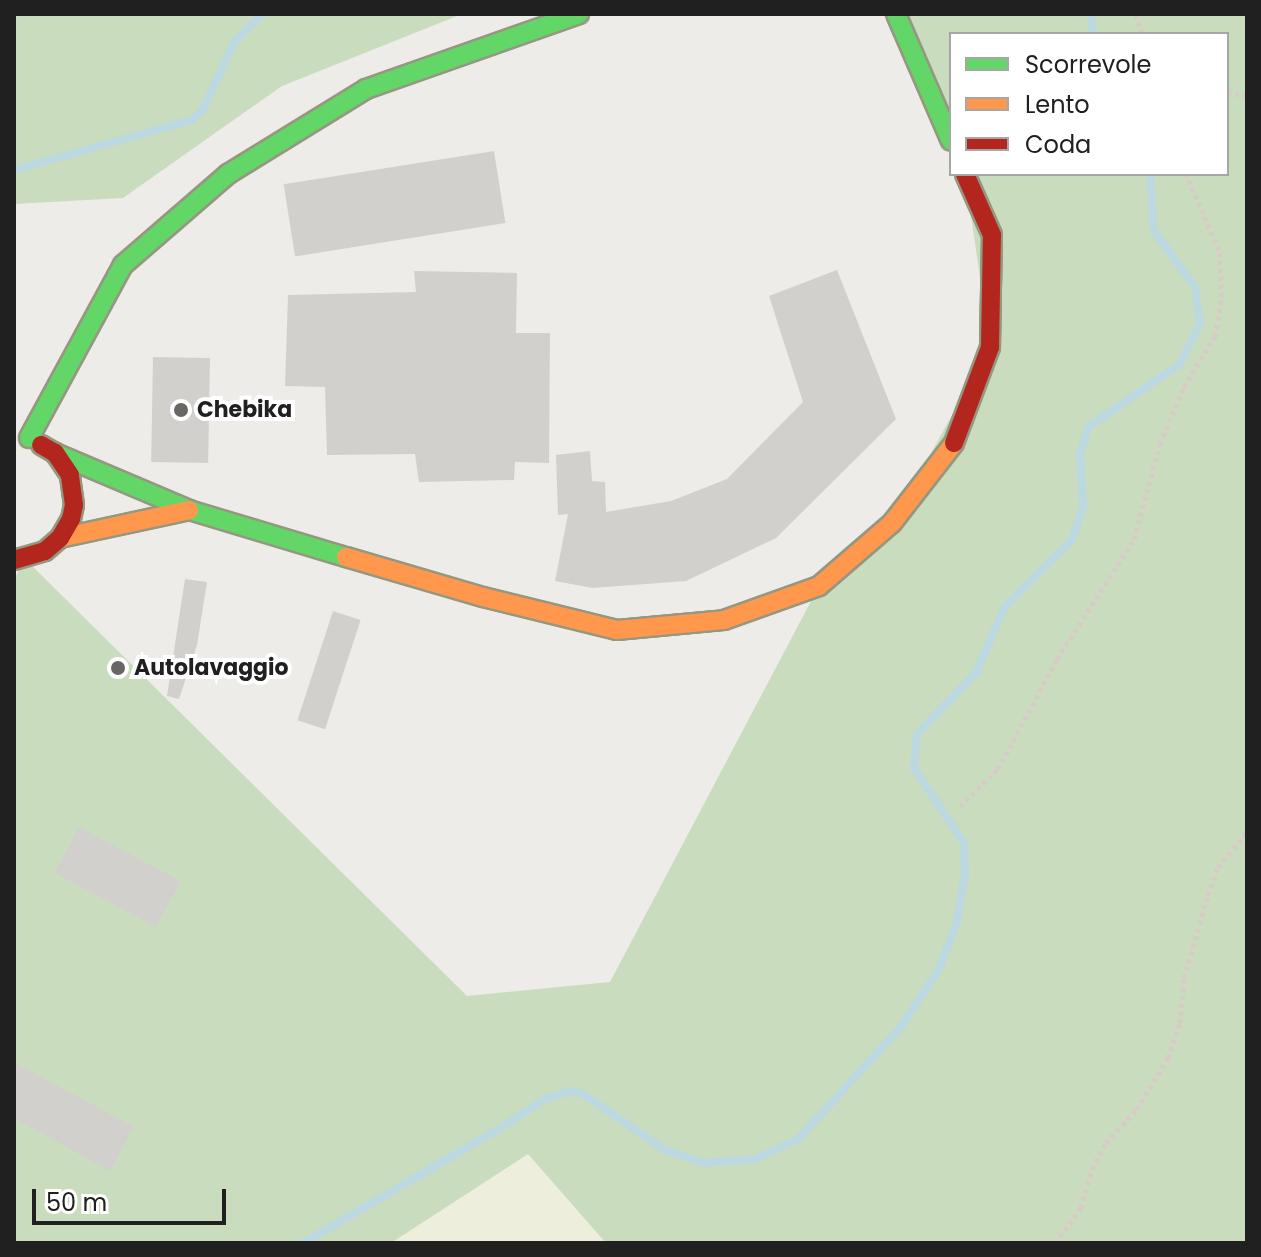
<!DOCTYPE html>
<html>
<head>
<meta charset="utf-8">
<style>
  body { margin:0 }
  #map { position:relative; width:1261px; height:1257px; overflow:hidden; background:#eeece8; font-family:Poppins,sans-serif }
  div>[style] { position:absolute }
  .farmland>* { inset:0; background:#edeedc }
  .forest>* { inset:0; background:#c9dcbe }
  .stream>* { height:8px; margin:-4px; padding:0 4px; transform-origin:4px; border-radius:4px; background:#bcd8e0 }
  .building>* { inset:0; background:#d2d0cd; transform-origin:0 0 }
  .path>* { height:5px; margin-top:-2.5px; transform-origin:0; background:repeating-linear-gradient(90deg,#d7cac7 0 4px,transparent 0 8px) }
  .roads { filter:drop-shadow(2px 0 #959880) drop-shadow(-2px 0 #959880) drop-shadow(0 2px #959880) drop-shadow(0 -2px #959880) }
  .fast>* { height:18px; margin:-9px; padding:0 9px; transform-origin:9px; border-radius:9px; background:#63d668 }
  .slow>* { height:18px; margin:-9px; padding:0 9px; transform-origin:9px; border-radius:9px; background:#ff974d }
  .jam>* { height:18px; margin:-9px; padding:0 9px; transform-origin:9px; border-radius:9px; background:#b3261e }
  .dots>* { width:22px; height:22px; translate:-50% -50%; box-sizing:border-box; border:4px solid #fff; border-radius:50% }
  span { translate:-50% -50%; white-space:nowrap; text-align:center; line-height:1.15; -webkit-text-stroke:8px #fff; paint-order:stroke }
  .poi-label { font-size:22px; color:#202020; font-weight:700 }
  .left { translate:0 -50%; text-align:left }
  .frame { position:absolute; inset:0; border:16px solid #202020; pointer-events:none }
  .legend { position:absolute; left:949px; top:32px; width:280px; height:144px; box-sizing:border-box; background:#fff; border:2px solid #a6a6a6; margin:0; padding:10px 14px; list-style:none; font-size:24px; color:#202020 }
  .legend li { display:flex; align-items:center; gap:16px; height:40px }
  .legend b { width:40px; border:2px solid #a6a6a6 }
  .scale { position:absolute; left:32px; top:1189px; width:194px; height:36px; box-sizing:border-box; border:4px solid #202020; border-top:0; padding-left:10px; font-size:24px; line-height:28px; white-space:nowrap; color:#202020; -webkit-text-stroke:6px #fff; paint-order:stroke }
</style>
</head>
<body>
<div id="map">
  <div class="farmland">
    <div style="clip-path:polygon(528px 1154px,606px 1243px,391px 1243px)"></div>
  </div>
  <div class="forest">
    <div style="clip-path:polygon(14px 14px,462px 14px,282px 86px,123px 198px,14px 204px)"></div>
    <div style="clip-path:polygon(896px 14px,1247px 14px,1247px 1243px,606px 1243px,528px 1154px,391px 1243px,14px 1243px,14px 580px,25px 559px,467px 996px,610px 982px,819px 586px,892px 523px,990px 347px,965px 174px,1227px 174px,1227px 34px,951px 34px,951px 141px)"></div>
  </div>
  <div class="stream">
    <div style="left:1091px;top:14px;width:20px;rotate:84deg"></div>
    <div style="left:14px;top:170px;width:185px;rotate:-15.7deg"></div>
    <div style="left:192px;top:120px;width:16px;rotate:-45deg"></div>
    <div style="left:203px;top:109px;width:75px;rotate:-64.8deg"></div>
    <div style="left:235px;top:41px;width:38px;rotate:-45deg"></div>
    <div style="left:303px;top:1243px;width:227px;rotate:-30.2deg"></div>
    <div style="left:499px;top:1129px;width:53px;rotate:-33.4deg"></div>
    <div style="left:543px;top:1100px;width:29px;rotate:-18deg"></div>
    <div style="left:571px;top:1091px;width:12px;rotate:14deg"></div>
    <div style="left:583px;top:1094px;width:99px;rotate:34.3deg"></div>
    <div style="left:665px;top:1150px;width:41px;rotate:18.4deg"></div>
    <div style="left:704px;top:1163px;width:52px;rotate:-4.4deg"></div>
    <div style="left:756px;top:1159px;width:47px;rotate:-25.5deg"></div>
    <div style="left:798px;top:1139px;width:151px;rotate:-47.4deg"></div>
    <div style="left:900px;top:1028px;width:71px;rotate:-56.5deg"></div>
    <div style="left:939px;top:969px;width:51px;rotate:-69.4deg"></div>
    <div style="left:957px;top:921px;width:48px;rotate:-80.3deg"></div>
    <div style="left:965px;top:874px;width:31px;rotate:-92deg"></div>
    <div style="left:964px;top:843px;width:90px;rotate:-123.7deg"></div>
    <div style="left:914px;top:768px;width:34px;rotate:-85deg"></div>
    <div style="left:917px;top:734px;width:85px;rotate:-46deg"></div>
    <div style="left:976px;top:673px;width:71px;rotate:-66.7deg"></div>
    <div style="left:1004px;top:608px;width:96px;rotate:-45deg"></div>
    <div style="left:1072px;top:540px;width:36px;rotate:-72deg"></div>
    <div style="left:1083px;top:506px;width:52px;rotate:-93.3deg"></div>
    <div style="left:1080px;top:454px;width:28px;rotate:-73deg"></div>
    <div style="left:1088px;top:427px;width:112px;rotate:-34.4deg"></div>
    <div style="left:1180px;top:364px;width:45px;rotate:-63.4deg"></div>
    <div style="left:1200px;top:324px;width:37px;rotate:-98deg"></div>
    <div style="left:1195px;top:287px;width:69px;rotate:-126.2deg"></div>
    <div style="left:1154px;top:231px;width:57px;rotate:-94deg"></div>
  </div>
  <div class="building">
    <div style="left:494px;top:151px;width:73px;height:213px;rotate:81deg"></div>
    <div style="clip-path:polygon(837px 270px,896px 419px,776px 538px,686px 581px,592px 588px,555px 581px,568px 514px,558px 515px,556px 455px,590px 451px,592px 481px,605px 482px,606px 512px,671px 501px,727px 479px,803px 402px,769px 296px)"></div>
    <div style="clip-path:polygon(414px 271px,517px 273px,516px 333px,550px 333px,549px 463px,515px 462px,514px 480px,419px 482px,415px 454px,327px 455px,325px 387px,285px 386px,288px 295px,416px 292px)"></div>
    <div style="left:153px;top:357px;width:57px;height:105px;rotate:1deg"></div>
    <div style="clip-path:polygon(185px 579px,207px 582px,197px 645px,179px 699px,167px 696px)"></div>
    <div style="left:333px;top:611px;width:29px;height:115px;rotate:18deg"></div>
    <div style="left:79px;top:827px;width:115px;height:52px;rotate:28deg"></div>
    <div style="clip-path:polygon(14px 1062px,134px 1127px,110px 1171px,14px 1118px)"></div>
  </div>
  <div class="path">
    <div style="left:1136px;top:14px;width:21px;rotate:73deg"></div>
    <div style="left:1227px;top:92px;width:20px;rotate:11deg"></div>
    <div style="left:960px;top:806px;width:53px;rotate:-44.2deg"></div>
    <div style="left:998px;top:769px;width:125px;rotate:-61.8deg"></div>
    <div style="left:1057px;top:659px;width:143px;rotate:-57.3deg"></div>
    <div style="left:1134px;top:539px;width:98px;rotate:-74.7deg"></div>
    <div style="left:1160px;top:444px;width:62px;rotate:-67.2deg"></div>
    <div style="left:1184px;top:387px;width:60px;rotate:-58.7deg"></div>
    <div style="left:1215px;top:336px;width:41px;rotate:-80.1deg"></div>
    <div style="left:1222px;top:296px;width:46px;rotate:-93.7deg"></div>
    <div style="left:1219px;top:250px;width:83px;rotate:-113.5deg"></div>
    <div style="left:1055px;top:1243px;width:44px;rotate:-53.4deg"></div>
    <div style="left:1081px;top:1208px;width:41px;rotate:-74.2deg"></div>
    <div style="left:1092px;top:1169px;width:30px;rotate:-62deg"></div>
    <div style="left:1106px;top:1143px;width:46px;rotate:-47.6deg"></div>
    <div style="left:1137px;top:1109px;width:60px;rotate:-58.7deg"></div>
    <div style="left:1168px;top:1058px;width:37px;rotate:-71deg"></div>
    <div style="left:1180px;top:1023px;width:45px;rotate:-84.9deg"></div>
    <div style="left:1184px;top:978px;width:86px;rotate:-73.9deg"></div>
    <div style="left:1208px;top:895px;width:30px;rotate:-70deg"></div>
    <div style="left:1218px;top:867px;width:45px;rotate:-50.4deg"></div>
  </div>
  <div class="roads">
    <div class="fast">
      <div style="left:896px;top:14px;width:138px;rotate:66.6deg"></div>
      <div style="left:29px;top:438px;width:197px;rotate:-61.5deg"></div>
      <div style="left:123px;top:265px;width:139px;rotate:-40.9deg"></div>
      <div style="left:228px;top:174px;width:162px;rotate:-31.6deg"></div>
      <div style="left:366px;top:89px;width:226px;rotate:-19.4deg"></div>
      <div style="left:55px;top:453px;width:146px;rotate:23deg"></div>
      <div style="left:189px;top:510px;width:164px;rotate:16.7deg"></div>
    </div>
    <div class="slow">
      <div style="left:60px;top:538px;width:132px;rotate:-12.2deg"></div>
      <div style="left:346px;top:557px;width:143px;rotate:16.3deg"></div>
      <div style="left:483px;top:597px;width:138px;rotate:13.8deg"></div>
      <div style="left:617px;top:630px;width:107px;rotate:-5.3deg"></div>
      <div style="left:724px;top:620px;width:101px;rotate:-19.7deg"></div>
      <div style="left:819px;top:586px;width:96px;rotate:-40.8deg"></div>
      <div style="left:892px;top:523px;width:101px;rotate:-52.2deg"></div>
    </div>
    <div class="jam">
      <div style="left:954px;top:443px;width:103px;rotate:-69.4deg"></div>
      <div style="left:990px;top:347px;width:112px;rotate:-89deg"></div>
      <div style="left:992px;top:235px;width:67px;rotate:-113.9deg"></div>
      <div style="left:14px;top:560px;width:32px;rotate:-16deg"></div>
      <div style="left:45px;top:551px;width:20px;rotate:-41deg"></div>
      <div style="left:60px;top:538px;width:22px;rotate:-60deg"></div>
      <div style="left:71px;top:519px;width:14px;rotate:-78deg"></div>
      <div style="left:74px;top:505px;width:30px;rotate:-98deg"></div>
      <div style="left:70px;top:475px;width:27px;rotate:-124deg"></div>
      <div style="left:55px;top:453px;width:16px;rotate:-150deg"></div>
    </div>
  </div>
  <div class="dots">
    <div style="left:181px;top:410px;background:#686766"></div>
    <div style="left:118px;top:668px;background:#686766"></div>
  </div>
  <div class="poi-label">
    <span class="left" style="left:197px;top:410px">Chebika</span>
    <span class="left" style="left:134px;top:668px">Autolavaggio</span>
  </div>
  <div class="frame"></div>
  <ul class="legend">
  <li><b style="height:10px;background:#63d668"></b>Scorrevole</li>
  <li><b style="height:10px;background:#ff974d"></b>Lento</li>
  <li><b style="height:10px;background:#b3261e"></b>Coda</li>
  </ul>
  <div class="scale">50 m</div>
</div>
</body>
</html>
